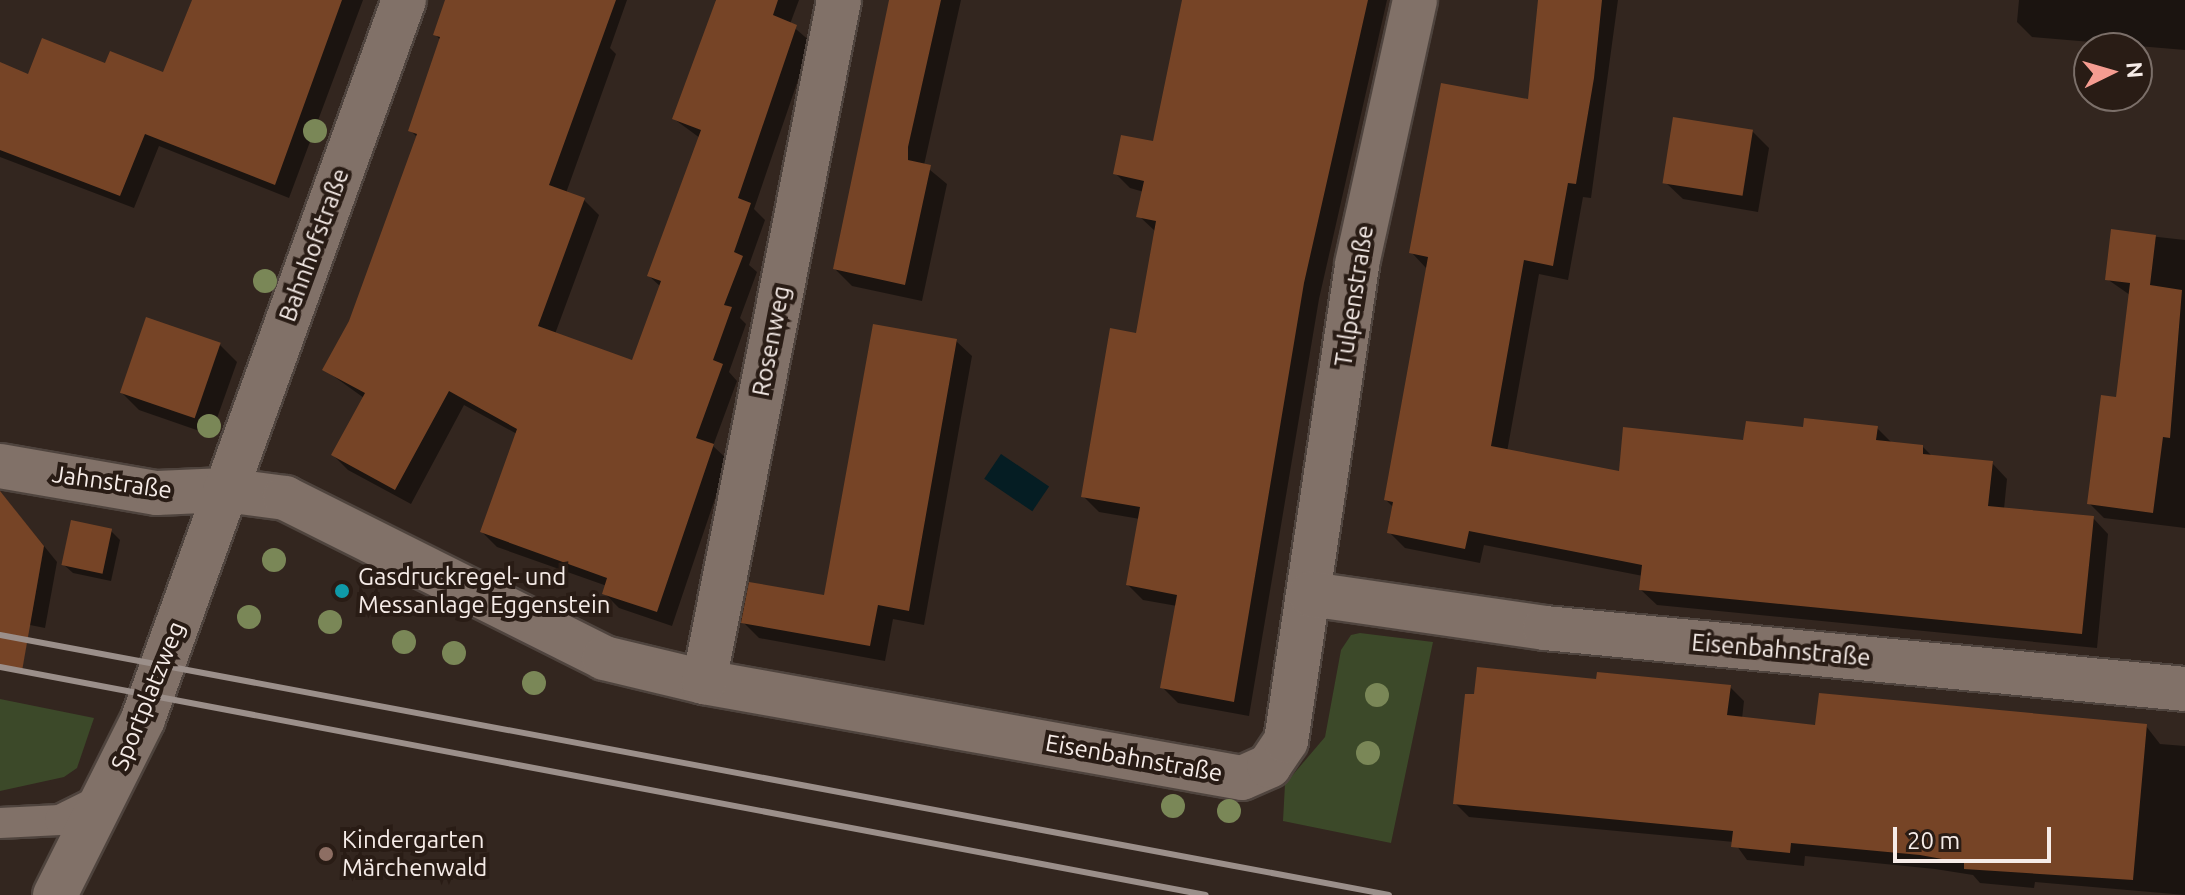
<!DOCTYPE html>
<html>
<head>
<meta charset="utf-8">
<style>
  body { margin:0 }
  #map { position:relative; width:2185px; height:895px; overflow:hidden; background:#33261f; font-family:Ubuntu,sans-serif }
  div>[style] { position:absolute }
  .green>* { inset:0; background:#3c4929 }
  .water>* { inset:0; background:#051d23; transform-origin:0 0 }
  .shadow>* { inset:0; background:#0007 }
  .building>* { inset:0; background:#764426; transform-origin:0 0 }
  .roads { filter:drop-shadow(2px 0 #4f443e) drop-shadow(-2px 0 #4f443e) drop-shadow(0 2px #4f443e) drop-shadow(0 -2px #4f443e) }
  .lane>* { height:30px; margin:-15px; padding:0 15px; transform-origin:15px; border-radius:15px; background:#817168 }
  .street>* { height:44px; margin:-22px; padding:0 22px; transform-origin:22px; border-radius:22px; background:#817168 }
  .rail>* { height:6px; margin:-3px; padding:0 3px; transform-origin:3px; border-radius:3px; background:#9b8f8a }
  .trees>* { width:24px; height:24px; margin:-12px; border-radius:50%; background:#7a8757 }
  .dots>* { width:22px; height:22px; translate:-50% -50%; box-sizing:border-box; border:4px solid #291c15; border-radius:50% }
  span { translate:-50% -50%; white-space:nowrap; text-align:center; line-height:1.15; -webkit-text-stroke:8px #291c15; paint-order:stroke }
  .street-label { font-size:24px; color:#f6ece8 }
  .poi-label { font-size:24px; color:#f6ece8 }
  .left { translate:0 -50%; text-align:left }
  .north { position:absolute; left:2073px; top:32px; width:80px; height:80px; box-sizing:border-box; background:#291c15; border:2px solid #7b6f69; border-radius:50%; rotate:85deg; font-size:22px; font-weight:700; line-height:32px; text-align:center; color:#f6ece8 }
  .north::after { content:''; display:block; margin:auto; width:28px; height:36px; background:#f59c91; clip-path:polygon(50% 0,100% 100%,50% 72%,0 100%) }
  .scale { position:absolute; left:1893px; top:827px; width:158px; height:36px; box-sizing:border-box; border:4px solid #f6ece8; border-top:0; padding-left:10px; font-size:24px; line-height:28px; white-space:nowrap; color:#f6ece8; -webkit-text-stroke:6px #291c15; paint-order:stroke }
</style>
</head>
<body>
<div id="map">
  <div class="green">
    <div style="clip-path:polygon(1360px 633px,1433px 642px,1391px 843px,1283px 821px,1285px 784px,1325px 737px,1341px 650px,1351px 635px)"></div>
    <div style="clip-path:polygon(0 699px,94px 718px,77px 768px,64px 777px,0 791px)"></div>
  </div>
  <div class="water">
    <div style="left:1001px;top:454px;width:58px;height:30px;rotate:34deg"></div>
  </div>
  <div class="shadow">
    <div style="clip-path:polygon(194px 0,363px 0,289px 198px,159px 146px,134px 208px,0 157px,0 65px,29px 77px,164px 75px)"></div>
    <div style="clip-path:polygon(447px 0,627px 0,610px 48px,616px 54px,566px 193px,584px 200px,599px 215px,555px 334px,633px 363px,661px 287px,649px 276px,700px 138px,674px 119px,730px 6px,715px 0,799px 0,790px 24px,811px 42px,754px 209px,765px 220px,749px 265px,757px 272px,740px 318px,746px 324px,729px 372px,737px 381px,713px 446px,728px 460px,672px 626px,619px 608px,604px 593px,607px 586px,497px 547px,482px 532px,517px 434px,464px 405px,411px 504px,348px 470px,333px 455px,364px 398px,325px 370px,351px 322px,418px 138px,410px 130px,441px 41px,435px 34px)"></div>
    <div style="clip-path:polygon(891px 0,961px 0,924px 165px,947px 184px,922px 301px,852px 286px,835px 269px)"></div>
    <div style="clip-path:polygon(1223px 0,1387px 0,1319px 299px,1249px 716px,1178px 703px,1162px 687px,1177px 606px,1143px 600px,1128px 585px,1140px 519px,1099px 512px,1083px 496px,1138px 335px,1156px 232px,1139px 216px,1144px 192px,1130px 188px,1115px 173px,1154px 144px)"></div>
    <div style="clip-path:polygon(1540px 0,1618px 0,1591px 198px,1583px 197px,1568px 280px,1539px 274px,1507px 452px,1620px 474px,1805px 429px,1877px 428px,1893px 444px,1923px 447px,1933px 457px,1992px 463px,2007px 479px,2004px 509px,2093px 518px,2108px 534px,2097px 648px,1657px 605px,1641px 590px,1643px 576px,1484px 545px,1480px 563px,1405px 548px,1390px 533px,1394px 508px,1386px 500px,1427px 269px,1412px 253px,1530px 102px)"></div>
    <div style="clip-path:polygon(2019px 0,2185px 0,2185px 50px,2032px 37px,2017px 22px)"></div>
    <div style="clip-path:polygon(1752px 131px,1769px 148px,1758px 212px,1683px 199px,1665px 182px)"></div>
    <div style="clip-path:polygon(2113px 232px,2185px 240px,2185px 528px,2104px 518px,2089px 503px,2118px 399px,2130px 295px,2107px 279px)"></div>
    <div style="clip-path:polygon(956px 341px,972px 356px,924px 625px,893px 619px,885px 661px,759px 638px,743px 622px,825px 597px)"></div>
    <div style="clip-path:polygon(220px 345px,237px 362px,211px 435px,139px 410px,122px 393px)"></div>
    <div style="clip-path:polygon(5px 498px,57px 562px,45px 628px,0 619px,0 501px)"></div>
    <div style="clip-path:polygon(111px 531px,120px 540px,111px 581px,73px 573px,64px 565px)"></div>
    <div style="clip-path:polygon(1598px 682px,1730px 687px,1744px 701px,1742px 719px,1817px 728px,2146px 726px,2160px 744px,2185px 746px,2185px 895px,2035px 882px,2034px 888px,1980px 883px,1973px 875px,1935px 869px,1805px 856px,1804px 866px,1747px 860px,1734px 842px,1469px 817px,1455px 803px)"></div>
  </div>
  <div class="building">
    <div style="clip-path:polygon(192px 0,342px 0,275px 185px,145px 134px,120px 196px,0 150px,0 62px,28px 74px,42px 38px,105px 63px,110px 51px,163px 72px)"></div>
    <div style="clip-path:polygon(445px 0,616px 0,549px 185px,585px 198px,538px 326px,632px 360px,661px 281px,647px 276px,701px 130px,672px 119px,716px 0,778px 0,773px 15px,797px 25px,738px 198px,751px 203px,734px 252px,743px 256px,724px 305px,732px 307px,713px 360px,723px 364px,696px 438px,714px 444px,657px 612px,602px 594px,607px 578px,480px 532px,517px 429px,449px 391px,395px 490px,331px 455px,365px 393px,322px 370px,349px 321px,417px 134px,408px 131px,440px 37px,433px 35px)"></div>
    <div style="clip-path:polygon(889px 0,941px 0,908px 147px,908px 160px,931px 165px,905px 285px,833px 269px)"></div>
    <div style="clip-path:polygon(1182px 0,1368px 0,1304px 283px,1234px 702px,1160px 688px,1177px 595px,1126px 585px,1140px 507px,1081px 497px,1110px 328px,1136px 333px,1156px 221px,1136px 217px,1144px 181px,1113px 174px,1121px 135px,1153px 141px)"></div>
    <div style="clip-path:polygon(1538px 0,1602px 0,1594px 78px,1576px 184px,1568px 183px,1553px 266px,1524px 260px,1491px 446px,1619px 471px,1623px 427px,1743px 440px,1746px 421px,1803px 427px,1804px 418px,1878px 426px,1876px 440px,1923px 445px,1923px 454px,1993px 461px,1988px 506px,2094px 516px,2082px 634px,1639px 590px,1642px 565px,1469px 531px,1465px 549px,1387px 533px,1393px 502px,1384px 500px,1428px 257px,1409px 253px,1441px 83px,1528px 99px)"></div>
    <div style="left:1673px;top:117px;width:81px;height:67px;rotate:9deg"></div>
    <div style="clip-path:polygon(2111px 229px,2156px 235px,2150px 285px,2182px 290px,2170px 438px,2163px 437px,2153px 513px,2087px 504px,2101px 395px,2116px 397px,2130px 283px,2105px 280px)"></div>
    <div style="left:146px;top:317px;width:79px;height:80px;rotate:19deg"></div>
    <div style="clip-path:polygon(873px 324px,957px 339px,909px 611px,878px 605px,870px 646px,741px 623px,749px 582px,824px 595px)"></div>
    <div style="clip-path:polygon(0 491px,44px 546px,22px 671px,0 669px)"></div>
    <div style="left:71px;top:520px;width:42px;height:46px;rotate:12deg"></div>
    <div style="clip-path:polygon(1477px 667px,1596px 679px,1597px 672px,1731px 685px,1727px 715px,1815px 725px,1819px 693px,2147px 724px,2133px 880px,1964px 869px,1964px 863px,1920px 855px,1791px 843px,1790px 853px,1731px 847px,1733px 831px,1453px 804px,1465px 694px,1474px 694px)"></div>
  </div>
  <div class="roads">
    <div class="lane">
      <div style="left:0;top:823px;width:60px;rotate:-2.9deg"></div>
      <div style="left:60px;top:820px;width:49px;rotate:-26.6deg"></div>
    </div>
    <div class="street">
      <div style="left:0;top:466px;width:159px;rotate:9.8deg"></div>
      <div style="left:157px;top:493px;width:68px;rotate:-2.5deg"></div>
      <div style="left:225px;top:490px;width:61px;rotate:7.6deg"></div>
      <div style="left:285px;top:498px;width:357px;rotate:26.6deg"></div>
      <div style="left:604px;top:658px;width:103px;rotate:13.5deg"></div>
      <div style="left:704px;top:682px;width:546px;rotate:10.12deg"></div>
      <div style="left:1242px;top:778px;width:30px;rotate:-24deg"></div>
      <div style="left:1269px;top:766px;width:30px;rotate:-56deg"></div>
      <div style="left:1286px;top:741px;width:482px;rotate:-81.5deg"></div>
      <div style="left:1357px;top:264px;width:270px;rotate:-77.6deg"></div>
      <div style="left:1310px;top:594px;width:237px;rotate:8.2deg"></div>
      <div style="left:1545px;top:628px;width:643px;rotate:5.44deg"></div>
      <div style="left:704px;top:682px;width:695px;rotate:-78.8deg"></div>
      <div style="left:55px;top:895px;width:197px;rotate:-63.4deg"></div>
      <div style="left:143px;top:719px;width:765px;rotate:-70.05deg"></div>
    </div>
  </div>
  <div class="rail">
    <div style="left:0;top:635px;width:1413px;rotate:10.6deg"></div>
    <div style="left:0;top:667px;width:1227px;rotate:10.71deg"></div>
  </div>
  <div class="trees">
    <div style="left:315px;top:131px"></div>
    <div style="left:265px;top:281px"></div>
    <div style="left:209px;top:426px"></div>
    <div style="left:274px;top:560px"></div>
    <div style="left:249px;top:617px"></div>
    <div style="left:330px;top:622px"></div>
    <div style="left:404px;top:642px"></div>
    <div style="left:454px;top:653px"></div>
    <div style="left:534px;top:683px"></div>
    <div style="left:1377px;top:695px"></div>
    <div style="left:1368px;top:753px"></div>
    <div style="left:1173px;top:806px"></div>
    <div style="left:1229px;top:811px"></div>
  </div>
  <div class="dots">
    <div style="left:342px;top:591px;background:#0f9aa8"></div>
    <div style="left:326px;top:854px;background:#8d6e63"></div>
  </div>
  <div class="street-label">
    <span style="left:314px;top:245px;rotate:-70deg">Bahnhofstraße</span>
    <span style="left:1354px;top:296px;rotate:-81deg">Tulpenstraße</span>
    <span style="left:771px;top:341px;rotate:-79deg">Rosenweg</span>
    <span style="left:112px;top:482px;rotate:8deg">Jahnstraße</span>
    <span style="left:1781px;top:650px;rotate:5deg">Eisenbahnstraße</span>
    <span style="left:148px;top:696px;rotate:-68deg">Sportplatzweg</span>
    <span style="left:1134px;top:758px;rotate:10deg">Eisenbahnstraße</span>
  </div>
  <div class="poi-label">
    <span class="left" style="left:358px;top:591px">Gasdruckregel- und<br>Messanlage Eggenstein</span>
    <span class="left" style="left:342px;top:854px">Kindergarten<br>Märchenwald</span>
  </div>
  <div class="north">N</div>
  <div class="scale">20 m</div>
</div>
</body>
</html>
